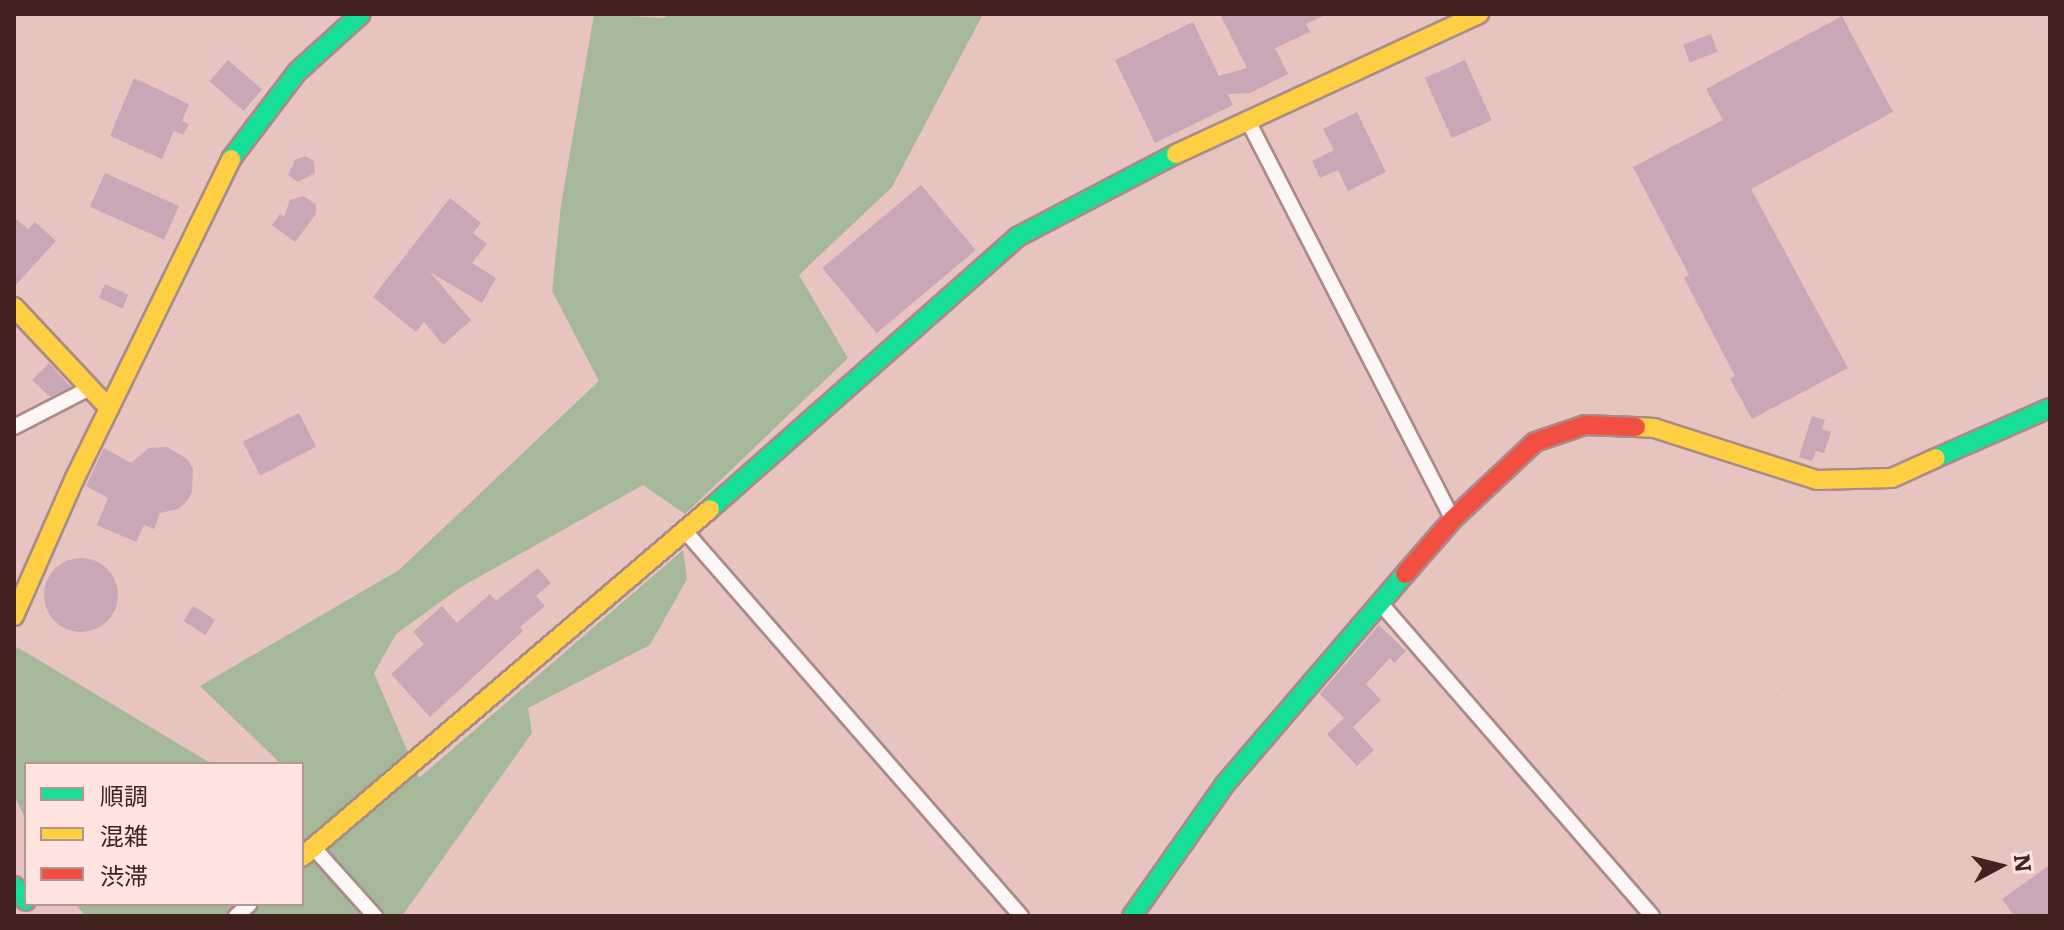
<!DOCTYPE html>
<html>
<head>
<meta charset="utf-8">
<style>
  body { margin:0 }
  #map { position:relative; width:2064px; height:930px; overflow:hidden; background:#e8c4c0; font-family:Literata,"Noto Sans JP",serif }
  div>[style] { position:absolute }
  .green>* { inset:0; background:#a5b899 }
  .building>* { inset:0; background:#c8a7b6; transform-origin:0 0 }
  .round { border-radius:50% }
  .path>* { height:3px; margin-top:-1.5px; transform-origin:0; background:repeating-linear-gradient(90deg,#dacecd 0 2px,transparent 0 8px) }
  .roads { filter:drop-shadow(2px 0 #a98b87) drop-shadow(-2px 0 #a98b87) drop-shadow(0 2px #a98b87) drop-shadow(0 -2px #a98b87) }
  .street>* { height:14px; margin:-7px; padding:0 7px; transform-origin:7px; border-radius:7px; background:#fcf6f6 }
  .fast>* { height:18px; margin:-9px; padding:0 9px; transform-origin:9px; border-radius:9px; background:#16e098 }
  .slow>* { height:18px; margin:-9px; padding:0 9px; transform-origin:9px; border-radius:9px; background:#ffcf43 }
  .jam>* { height:18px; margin:-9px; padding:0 9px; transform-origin:9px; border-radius:9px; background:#f24e42 }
  span { translate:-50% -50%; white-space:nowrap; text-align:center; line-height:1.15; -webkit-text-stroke:6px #ffe4e0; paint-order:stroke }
  .frame { position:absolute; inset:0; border:16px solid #42221e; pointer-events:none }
  .legend { position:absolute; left:24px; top:762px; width:280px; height:144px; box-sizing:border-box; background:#ffe4e0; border:2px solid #b39692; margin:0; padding:10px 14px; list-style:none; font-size:24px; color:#42221e }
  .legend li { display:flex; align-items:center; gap:16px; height:40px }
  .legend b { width:40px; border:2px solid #b39692 }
  .north { position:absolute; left:1960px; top:826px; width:80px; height:80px; -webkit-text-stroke:6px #ffe4e0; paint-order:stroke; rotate:83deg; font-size:22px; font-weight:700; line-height:32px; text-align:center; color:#42221e }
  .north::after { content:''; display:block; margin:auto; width:28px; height:36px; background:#42221e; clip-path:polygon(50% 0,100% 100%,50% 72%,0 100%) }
</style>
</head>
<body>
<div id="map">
  <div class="green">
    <div style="clip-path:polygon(594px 14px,664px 18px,669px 14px,983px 14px,892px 187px,799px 275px,848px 358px,685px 514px,643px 485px,461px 587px,396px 634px,374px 673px,419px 778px,683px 550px,687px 579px,650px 645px,528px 708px,532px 733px,402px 916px,86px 916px,75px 904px,302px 904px,302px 764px,281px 764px,200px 686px,399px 570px,599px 381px,552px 291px,561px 205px)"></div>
    <div style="clip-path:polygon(17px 647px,212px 764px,26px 764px,26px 820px,14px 795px,14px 655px)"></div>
  </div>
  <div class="building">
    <div style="clip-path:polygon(1220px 14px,1327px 14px,1306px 24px,1310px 32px,1275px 48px,1288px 74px,1250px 93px,1228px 94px,1233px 105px,1155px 143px,1115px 60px,1193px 22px,1219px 76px,1247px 68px)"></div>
    <div style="clip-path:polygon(1842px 16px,1893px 112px,1751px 189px,1848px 368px,1752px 419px,1730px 379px,1735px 376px,1684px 278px,1689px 275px,1633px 167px,1723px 120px,1706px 89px)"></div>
    <div style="left:1711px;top:34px;width:19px;height:30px;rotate:69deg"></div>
    <div style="left:228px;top:60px;width:45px;height:28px;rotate:41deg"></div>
    <div style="left:1465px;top:60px;width:66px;height:44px;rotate:66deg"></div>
    <div style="clip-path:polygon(134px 78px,189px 104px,182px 121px,189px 124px,183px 135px,174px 131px,162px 159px,110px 136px)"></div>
    <div style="clip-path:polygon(1357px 112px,1386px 172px,1348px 191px,1338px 170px,1320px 178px,1312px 161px,1334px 150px,1323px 129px)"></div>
    <div style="clip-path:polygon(305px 156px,314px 161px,315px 173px,298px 182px,288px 175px,295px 160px)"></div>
    <div style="left:105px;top:173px;width:81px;height:37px;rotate:24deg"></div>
    <div style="left:921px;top:185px;width:85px;height:129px;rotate:50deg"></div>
    <div style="clip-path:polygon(303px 196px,316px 204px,316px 214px,295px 242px,272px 225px,280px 214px,284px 217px,290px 200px)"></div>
    <div style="clip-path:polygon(450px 198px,481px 223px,473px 233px,487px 244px,472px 263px,496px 278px,482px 303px,430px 272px,471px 320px,443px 345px,424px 322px,416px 332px,373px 297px)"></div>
    <div style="clip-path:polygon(14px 217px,28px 229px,35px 222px,56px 241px,14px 287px)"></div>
    <div style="left:105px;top:284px;width:26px;height:15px;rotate:25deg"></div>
    <div style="clip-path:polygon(49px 363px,71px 387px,50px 397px,32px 380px)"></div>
    <div style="left:299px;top:413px;width:38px;height:63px;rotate:63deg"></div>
    <div style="clip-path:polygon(1812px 416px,1825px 420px,1822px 429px,1831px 432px,1824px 453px,1816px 451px,1812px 461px,1799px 457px)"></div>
    <div style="clip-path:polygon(167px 447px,187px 459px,193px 469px,192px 492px,187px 501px,178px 509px,160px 513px,154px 529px,144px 525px,136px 542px,97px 525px,108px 498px,86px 486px,104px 448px,131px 463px,149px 448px)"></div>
    <div class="round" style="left:44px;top:558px;width:74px;height:74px"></div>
    <div style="clip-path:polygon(538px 568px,551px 583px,536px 596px,545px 606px,520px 627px,523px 631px,430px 717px,391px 674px,424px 644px,413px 632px,442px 606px,457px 623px,490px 594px,496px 601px)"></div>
    <div style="left:193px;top:606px;width:26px;height:18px;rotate:32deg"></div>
    <div style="clip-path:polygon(1379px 625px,1406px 651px,1394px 663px,1390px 658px,1366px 684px,1381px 700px,1353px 727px,1374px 750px,1357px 766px,1327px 734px,1344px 718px,1320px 694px)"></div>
    <div style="clip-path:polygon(2050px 865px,2050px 916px,2014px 916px,2002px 899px)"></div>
  </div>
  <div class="path">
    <div style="left:1823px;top:464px;width:170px;rotate:-70.7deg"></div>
    <div style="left:1879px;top:304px;width:69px;rotate:-76.6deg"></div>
    <div style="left:1895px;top:237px;width:124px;rotate:-79.8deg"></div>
    <div style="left:1917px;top:115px;width:63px;rotate:-83.7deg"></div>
    <div style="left:1924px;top:52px;width:38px;rotate:-97deg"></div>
    <div style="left:1743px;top:654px;width:81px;rotate:45deg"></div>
    <div style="left:1800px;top:711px;width:263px;rotate:51.2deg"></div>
    <div style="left:1643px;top:887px;width:34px;rotate:-58deg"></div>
    <div style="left:1661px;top:858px;width:159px;rotate:-65.9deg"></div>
    <div style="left:1726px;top:713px;width:61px;rotate:-73.9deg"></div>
    <div style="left:1743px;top:654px;width:171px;rotate:-66.9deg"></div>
  </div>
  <div class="roads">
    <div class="street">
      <div style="left:1247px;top:119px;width:450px;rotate:62.8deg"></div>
      <div style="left:14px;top:427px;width:85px;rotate:-27.2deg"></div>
      <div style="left:685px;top:531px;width:511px;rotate:48.89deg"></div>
      <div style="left:1381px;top:604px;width:413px;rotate:49deg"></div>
      <div style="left:313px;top:847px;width:93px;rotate:48.1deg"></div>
      <div style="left:236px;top:916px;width:18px;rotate:-41deg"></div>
    </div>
    <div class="fast">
      <div style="left:231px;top:159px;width:109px;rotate:-52.8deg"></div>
      <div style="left:297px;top:72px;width:86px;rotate:-42.2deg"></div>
      <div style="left:1936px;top:458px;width:124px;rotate:-23.7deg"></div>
      <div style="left:710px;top:509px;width:412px;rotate:-41.5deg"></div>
      <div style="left:1019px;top:236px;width:177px;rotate:-27.6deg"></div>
      <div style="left:14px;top:886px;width:19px;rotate:51deg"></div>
      <div style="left:1132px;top:916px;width:161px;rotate:-54.8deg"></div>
      <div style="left:1225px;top:784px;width:277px;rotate:-49.4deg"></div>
    </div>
    <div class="slow">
      <div style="left:1176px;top:154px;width:334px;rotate:-24.8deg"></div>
      <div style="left:14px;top:307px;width:139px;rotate:46.8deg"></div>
      <div style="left:1636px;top:427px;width:18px;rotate:3deg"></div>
      <div style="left:1654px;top:428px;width:171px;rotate:17.7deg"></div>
      <div style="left:1817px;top:480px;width:75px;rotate:-1.5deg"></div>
      <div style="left:1892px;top:478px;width:48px;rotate:-24.4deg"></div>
      <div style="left:14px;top:616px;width:151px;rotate:-66.2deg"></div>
      <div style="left:75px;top:478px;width:355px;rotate:-63.9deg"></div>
      <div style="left:302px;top:857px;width:536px;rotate:-40.46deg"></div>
    </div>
    <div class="jam">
      <div style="left:1405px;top:574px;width:73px;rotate:-48.9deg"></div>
      <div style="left:1453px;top:519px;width:112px;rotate:-43.2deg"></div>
      <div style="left:1535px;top:442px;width:53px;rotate:-18.8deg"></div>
      <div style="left:1585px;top:425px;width:51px;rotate:2.2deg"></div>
    </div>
  </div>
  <div class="frame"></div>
  <ul class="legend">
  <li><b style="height:10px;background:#16e098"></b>順調</li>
  <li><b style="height:10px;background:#ffcf43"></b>混雑</li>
  <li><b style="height:10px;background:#f24e42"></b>渋滞</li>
  </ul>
  <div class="north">N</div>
</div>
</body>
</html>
